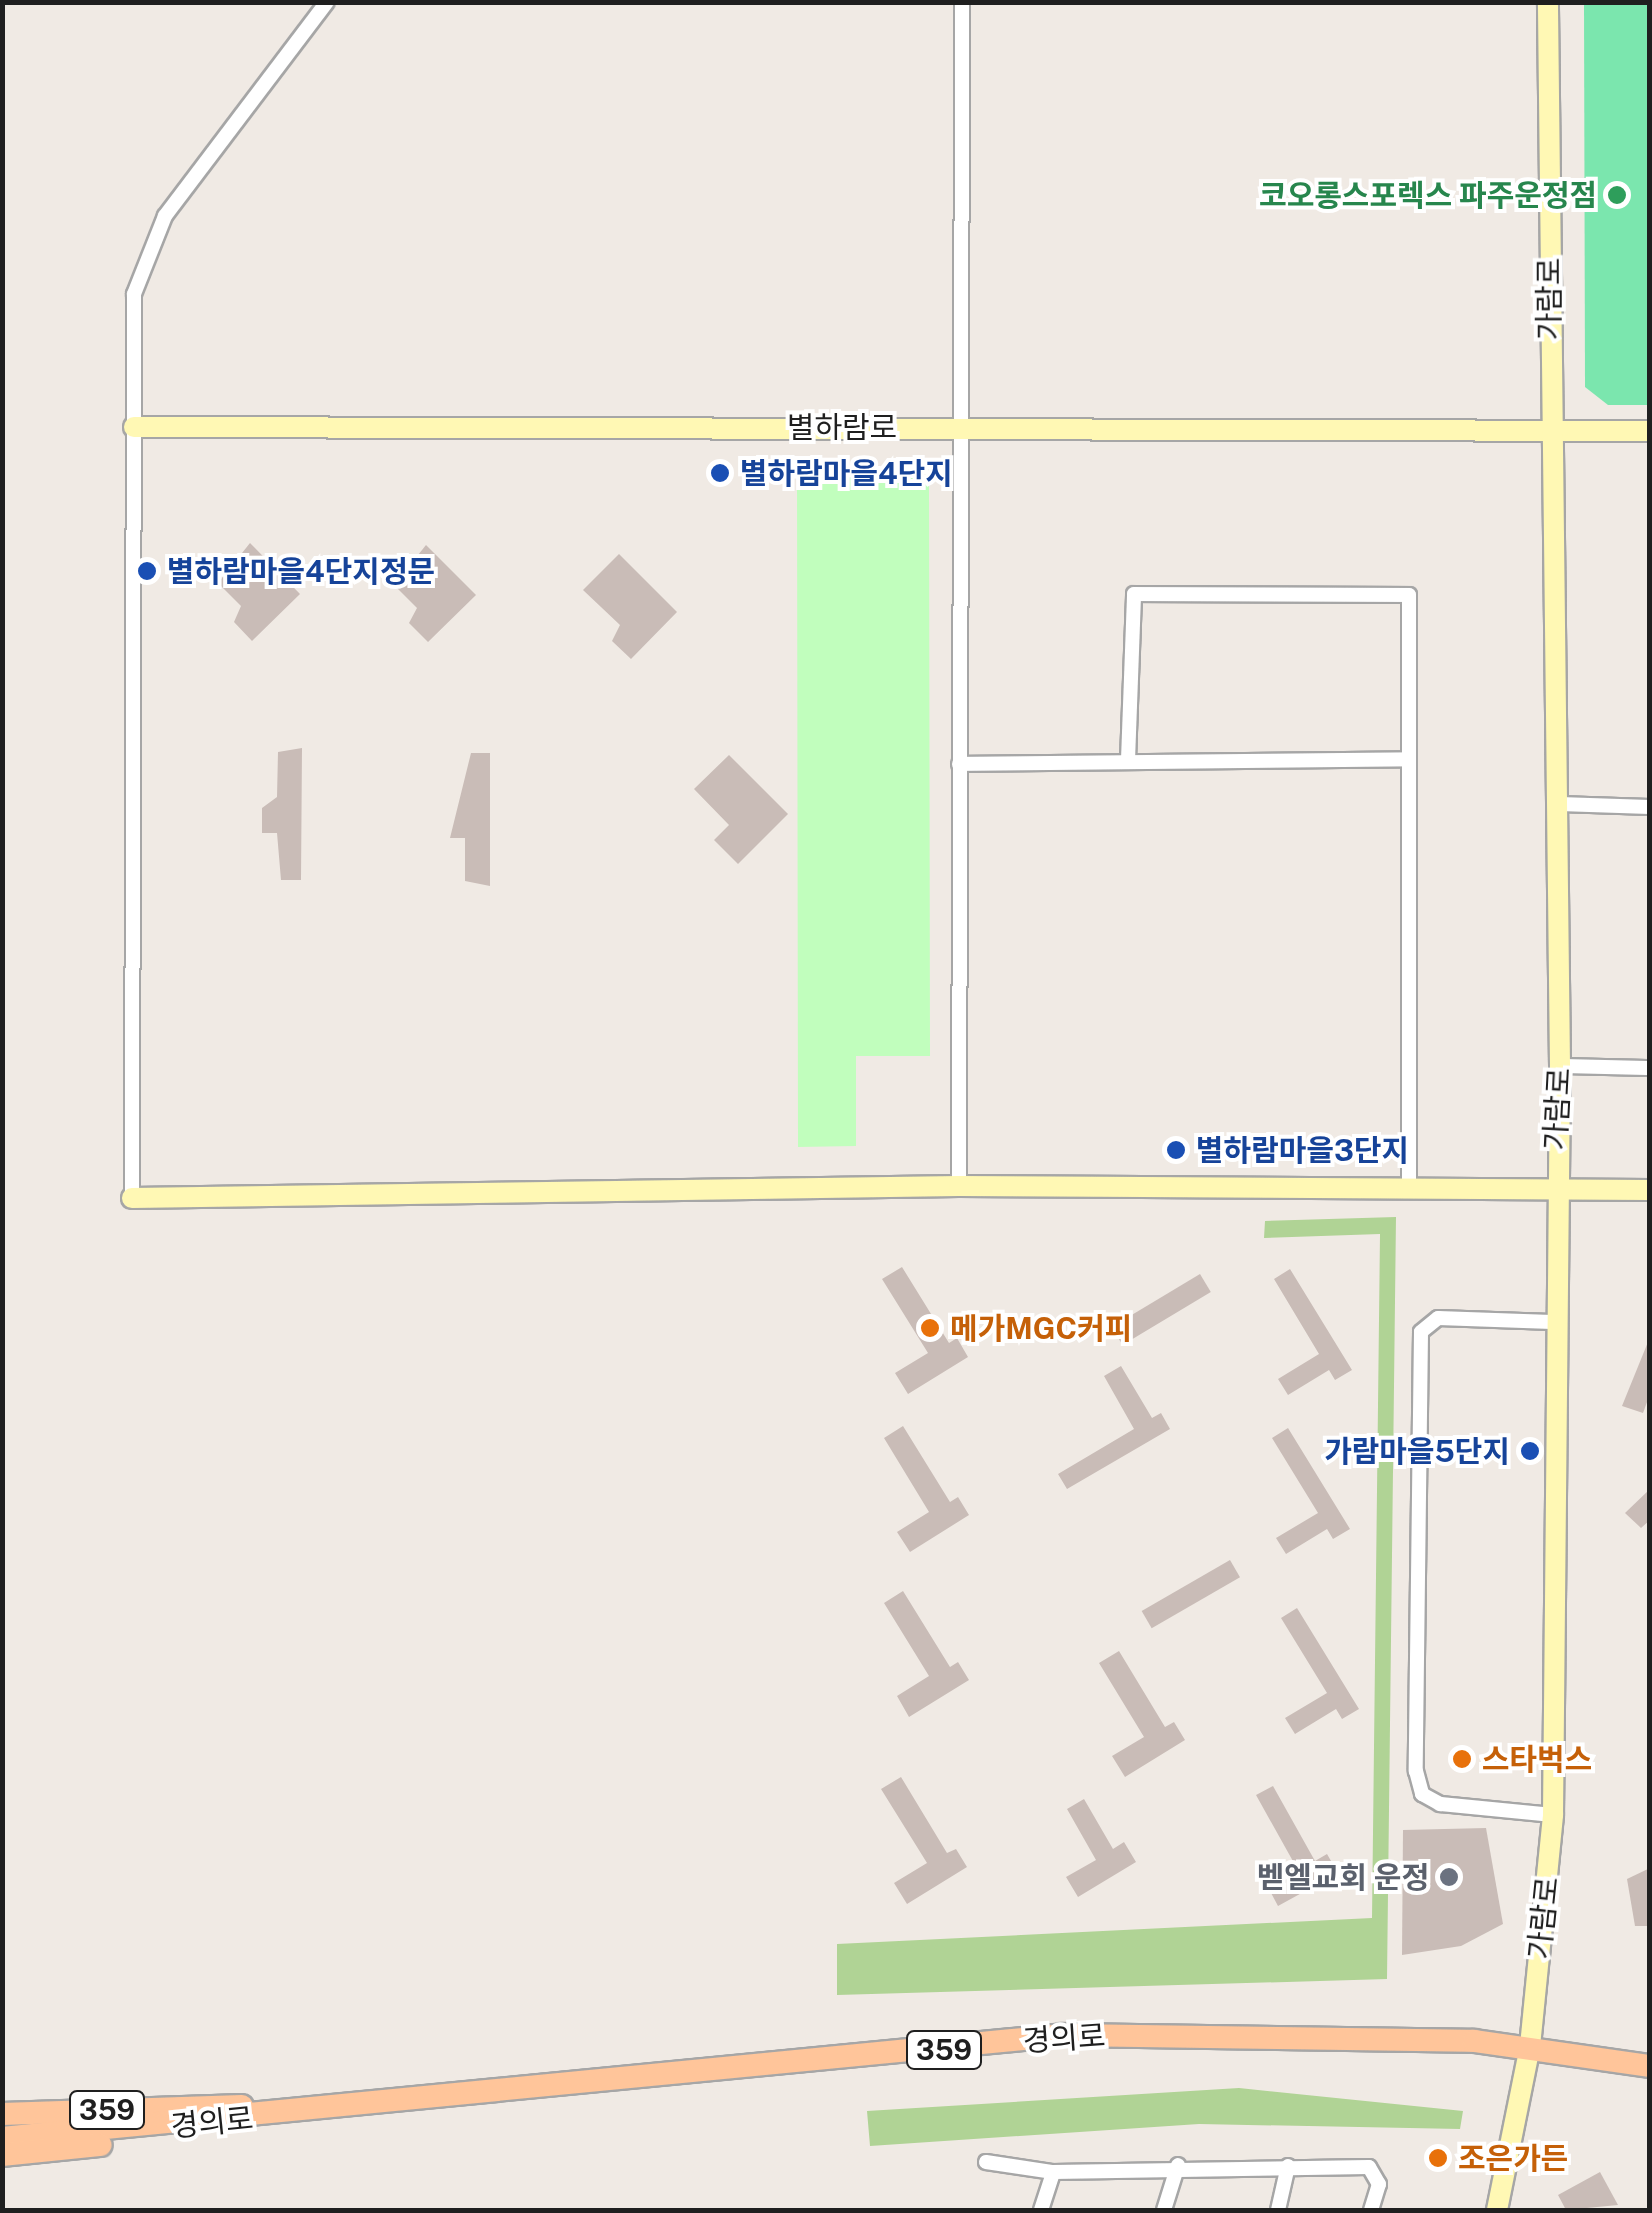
<!DOCTYPE html>
<html>
<head>
<meta charset="utf-8">
<style>
  body { margin:0 }
  #map { position:relative; width:1652px; height:2213px; overflow:hidden; background:#f0eae4; font-family:"Public Sans","Noto Sans KR",sans-serif }
  div>[style] { position:absolute }
  .forest>* { inset:0; background:#b0d395 }
  .park>* { inset:0; background:#c1febd }
  .pitch>* { inset:0; background:#7be6ae }
  .building>* { inset:0; background:#c9bcb7; transform-origin:0 0 }
  .roads { filter:drop-shadow(2px 0 #a6a6a6) drop-shadow(-2px 0 #a6a6a6) drop-shadow(0 2px #a6a6a6) drop-shadow(0 -2px #a6a6a6) }
  .street>* { height:14px; margin:-7px; padding:0 7px; transform-origin:7px; border-radius:7px; background:#fff }
  .secondary>* { height:20px; margin:-10px; padding:0 10px; transform-origin:10px; border-radius:10px; background:#fff8b4 }
  .primary>* { height:22px; margin:-11px; padding:0 11px; transform-origin:11px; border-radius:11px; background:#ffc59a }
  .dots>* { width:28px; height:28px; translate:-50% -50%; box-sizing:border-box; border:5px solid #fff; border-radius:50% }
  span { translate:-50% -50%; white-space:nowrap; text-align:center; line-height:1.15; -webkit-text-stroke:8px #fff; paint-order:stroke }
  .shield-label span { padding:2px 8px; background:#fff; border:2px solid; border-radius:8px; -webkit-text-stroke-width:0 }
  .shield-label { font-size:28px; color:#1f1f1f; font-weight:700 }
  .leisure-label { font-size:30px; color:#27864d; font-weight:700 }
  .right { translate:-100% -50%; text-align:right }
  .street-label { font-size:30px; color:#1f1f1f }
  .transit-label { font-size:30px; color:#164399; font-weight:700 }
  .left { translate:0 -50%; text-align:left }
  .food-label { font-size:30px; color:#c56008; font-weight:700 }
  .worship-label { font-size:30px; color:#5b616d; font-weight:700 }
  .frame { position:absolute; inset:0; border:5px solid #1f1f1f; pointer-events:none }
</style>
</head>
<body>
<div id="map">
  <div class="forest">
    <div style="clip-path:polygon(1396px 1217px,1387px 1979px,837px 1995px,837px 1944px,1372px 1918px,1380px 1234px,1264px 1238px,1265px 1221px)"></div>
    <div style="clip-path:polygon(1239px 2088px,1463px 2111px,1460px 2129px,1199px 2124px,870px 2146px,867px 2111px)"></div>
  </div>
  <div class="park">
    <div style="clip-path:polygon(917px 470px,929px 478px,930px 1056px,856px 1056px,856px 1146px,798px 1147px,797px 471px)"></div>
  </div>
  <div class="pitch">
    <div style="clip-path:polygon(1584px 3px,1649px 3px,1649px 405px,1608px 405px,1585px 387px)"></div>
  </div>
  <div class="building">
    <div style="clip-path:polygon(250px 543px,300px 594px,252px 641px,234px 622px,241px 606px,218px 583px)"></div>
    <div style="clip-path:polygon(426px 545px,476px 595px,428px 642px,409px 623px,417px 608px,394px 585px)"></div>
    <div style="clip-path:polygon(619px 554px,677px 612px,631px 659px,612px 641px,620px 625px,583px 590px)"></div>
    <div style="clip-path:polygon(302px 748px,301px 880px,281px 880px,277px 833px,262px 833px,262px 808px,277px 797px,278px 752px)"></div>
    <div style="clip-path:polygon(471px 753px,490px 753px,490px 886px,465px 881px,465px 838px,450px 838px)"></div>
    <div style="clip-path:polygon(729px 755px,788px 814px,738px 864px,714px 840px,729px 825px,694px 789px)"></div>
    <div style="clip-path:polygon(902px 1267px,949px 1343px,957px 1338px,968px 1357px,908px 1394px,895px 1373px,928px 1353px,882px 1279px)"></div>
    <div style="clip-path:polygon(1290px 1269px,1352px 1370px,1335px 1380px,1329px 1370px,1288px 1395px,1278px 1379px,1319px 1354px,1274px 1279px)"></div>
    <div style="left:1200px;top:1274px;width:21px;height:103px;rotate:59deg"></div>
    <div style="clip-path:polygon(1650px 1337px,1650px 1394px,1643px 1413px,1622px 1406px)"></div>
    <div style="clip-path:polygon(1121px 1366px,1152px 1418px,1161px 1413px,1170px 1429px,1067px 1489px,1058px 1474px,1134px 1429px,1104px 1376px)"></div>
    <div style="clip-path:polygon(903px 1426px,950px 1502px,958px 1497px,969px 1515px,910px 1552px,897px 1532px,929px 1512px,884px 1438px)"></div>
    <div style="clip-path:polygon(1288px 1428px,1350px 1529px,1333px 1539px,1327px 1529px,1286px 1554px,1276px 1538px,1318px 1513px,1272px 1438px)"></div>
    <div style="clip-path:polygon(1650px 1489px,1650px 1520px,1641px 1528px,1625px 1513px)"></div>
    <div style="left:1230px;top:1560px;width:20px;height:102px;rotate:60deg"></div>
    <div style="clip-path:polygon(903px 1591px,950px 1667px,958px 1662px,969px 1680px,909px 1717px,897px 1696px,929px 1676px,884px 1603px)"></div>
    <div style="clip-path:polygon(1297px 1608px,1359px 1709px,1342px 1719px,1336px 1709px,1295px 1734px,1285px 1718px,1327px 1693px,1281px 1618px)"></div>
    <div style="clip-path:polygon(1119px 1651px,1165px 1727px,1174px 1722px,1185px 1740px,1125px 1777px,1112px 1756px,1144px 1737px,1099px 1663px)"></div>
    <div style="clip-path:polygon(901px 1777px,947px 1853px,956px 1849px,967px 1867px,907px 1904px,894px 1883px,927px 1863px,881px 1789px)"></div>
    <div style="clip-path:polygon(1273px 1786px,1315px 1861px,1327px 1854px,1338px 1873px,1278px 1906px,1269px 1889px,1299px 1872px,1256px 1795px)"></div>
    <div style="clip-path:polygon(1084px 1799px,1113px 1849px,1124px 1842px,1136px 1862px,1078px 1897px,1066px 1877px,1096px 1860px,1067px 1809px)"></div>
    <div style="clip-path:polygon(1486px 1828px,1503px 1924px,1461px 1946px,1402px 1955px,1403px 1830px)"></div>
    <div style="clip-path:polygon(1650px 1868px,1650px 1926px,1635px 1926px,1627px 1879px)"></div>
    <div style="clip-path:polygon(1600px 2172px,1618px 2205px,1566px 2210px,1558px 2195px)"></div>
  </div>
  <div class="roads">
    <div class="street">
      <div style="left:1128px;top:760px;width:166px;rotate:-87.9deg"></div>
      <div style="left:1134px;top:594px;width:275px;rotate:0.2deg"></div>
      <div style="left:1409px;top:595px;width:593px;rotate:90deg"></div>
      <div style="left:959px;top:764px;width:450px;rotate:-0.6deg"></div>
      <div style="left:1559px;top:804px;width:91px;rotate:1.9deg"></div>
      <div style="left:1560px;top:1066px;width:90px;rotate:1.3deg"></div>
      <div style="left:959px;top:1186px;width:1184px;rotate:-89.85deg"></div>
      <div style="left:132px;top:1198px;width:904px;rotate:-89.87deg"></div>
      <div style="left:134px;top:294px;width:84px;rotate:-68.3deg"></div>
      <div style="left:165px;top:216px;width:268px;rotate:-52.9deg"></div>
      <div style="left:1552px;top:1322px;width:114px;rotate:-178deg"></div>
      <div style="left:1438px;top:1318px;width:22px;rotate:141deg"></div>
      <div style="left:1421px;top:1332px;width:439px;rotate:90.7deg"></div>
      <div style="left:1416px;top:1771px;width:24px;rotate:75deg"></div>
      <div style="left:1422px;top:1794px;width:21px;rotate:29deg"></div>
      <div style="left:1440px;top:1804px;width:114px;rotate:5.6deg"></div>
      <div style="left:986px;top:2162px;width:68px;rotate:8.5deg"></div>
      <div style="left:1053px;top:2172px;width:316px;rotate:-0.9deg"></div>
      <div style="left:1369px;top:2167px;width:20px;rotate:60deg"></div>
      <div style="left:1379px;top:2184px;width:27px;rotate:107deg"></div>
      <div style="left:1041px;top:2210px;width:40px;rotate:-72deg"></div>
      <div style="left:1164px;top:2210px;width:47px;rotate:-72.7deg"></div>
      <div style="left:1278px;top:2210px;width:45px;rotate:-77.2deg"></div>
    </div>
    <div class="secondary">
      <div style="left:134px;top:427px;width:1516px;rotate:0.15deg"></div>
      <div style="left:132px;top:1198px;width:827px;rotate:-0.83deg"></div>
      <div style="left:959px;top:1186px;width:691px;rotate:0.33deg"></div>
      <div style="left:1497px;top:2210px;width:167px;rotate:-78.6deg"></div>
      <div style="left:1530px;top:2046px;width:232px;rotate:-84.3deg"></div>
      <div style="left:1553px;top:1815px;width:749px;rotate:-89.46deg"></div>
      <div style="left:1560px;top:1066px;width:1064px;rotate:-90.65deg"></div>
    </div>
    <div class="primary">
      <div style="left:2px;top:2114px;width:240px;rotate:-1.9deg"></div>
      <div style="left:2px;top:2138px;width:1066px;rotate:-5.54deg"></div>
      <div style="left:1063px;top:2035px;width:411px;rotate:0.8deg"></div>
      <div style="left:1474px;top:2041px;width:178px;rotate:8.1deg"></div>
      <div style="left:2px;top:2155px;width:99px;rotate:-5.8deg"></div>
    </div>
  </div>
  <div class="dots">
    <div style="left:1617px;top:195px;background:#2e9e5b"></div>
    <div style="left:720px;top:473px;background:#1a4fb4"></div>
    <div style="left:147px;top:571px;background:#1a4fb4"></div>
    <div style="left:1176px;top:1150px;background:#1a4fb4"></div>
    <div style="left:930px;top:1328px;background:#e8710a"></div>
    <div style="left:1530px;top:1451px;background:#1a4fb4"></div>
    <div style="left:1462px;top:1759px;background:#e8710a"></div>
    <div style="left:1449px;top:1877px;background:#6b7280"></div>
    <div style="left:1438px;top:2158px;background:#e8710a"></div>
  </div>
  <div class="shield-label">
    <span style="left:944px;top:2050px">359</span>
    <span style="left:107px;top:2110px">359</span>
  </div>
  <div class="leisure-label">
    <span class="right" style="left:1597px;top:195px">코오롱스포렉스 파주운정점</span>
  </div>
  <div class="street-label">
    <span style="left:1549px;top:299px;rotate:-90deg">가람로</span>
    <span style="left:842px;top:427px">별하람로</span>
    <span style="left:1557px;top:1109px;rotate:-87deg">가람로</span>
    <span style="left:1543px;top:1918px;rotate:-84deg">가람로</span>
    <span style="left:1064px;top:2038px;rotate:-4deg">경의로</span>
    <span style="left:212px;top:2122px;rotate:-6deg">경의로</span>
  </div>
  <div class="transit-label">
    <span class="left" style="left:740px;top:473px">별하람마을4단지</span>
    <span class="left" style="left:167px;top:571px">별하람마을4단지정문</span>
    <span class="left" style="left:1196px;top:1150px">별하람마을3단지</span>
    <span class="right" style="left:1510px;top:1451px">가람마을5단지</span>
  </div>
  <div class="food-label">
    <span class="left" style="left:950px;top:1328px">메가MGC커피</span>
    <span class="left" style="left:1482px;top:1759px">스타벅스</span>
    <span class="left" style="left:1458px;top:2158px">조은가든</span>
  </div>
  <div class="worship-label">
    <span class="right" style="left:1429px;top:1877px">벧엘교회 운정</span>
  </div>
  <div class="frame"></div>
</div>
</body>
</html>
